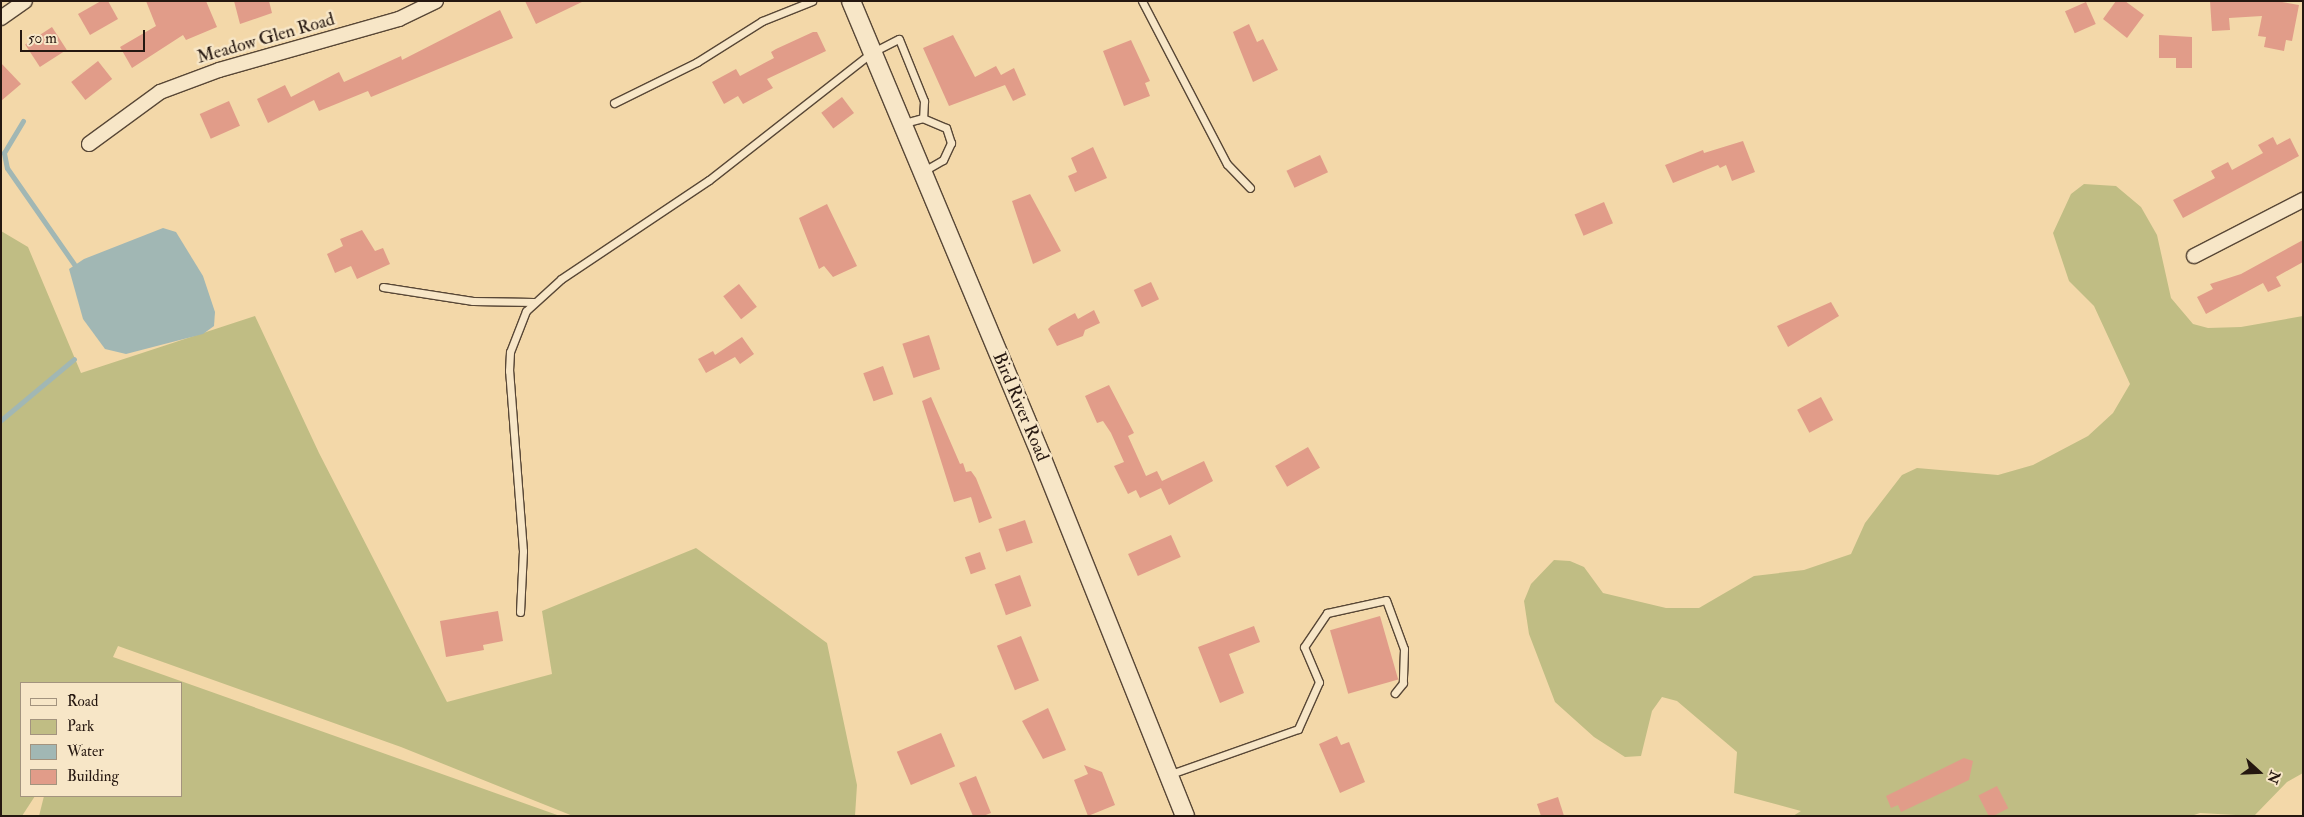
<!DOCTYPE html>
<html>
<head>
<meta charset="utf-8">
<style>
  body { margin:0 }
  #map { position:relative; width:2304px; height:817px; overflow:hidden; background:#f3d8a9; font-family:"IM FELL Double Pica",serif }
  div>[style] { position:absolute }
  .green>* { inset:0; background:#c0bd84 }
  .water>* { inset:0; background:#a1b7b4 }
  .stream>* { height:5px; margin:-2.5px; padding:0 2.5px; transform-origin:2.5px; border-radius:2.5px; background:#a1b7b4 }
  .building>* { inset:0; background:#e19c89; transform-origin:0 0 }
  .roads { filter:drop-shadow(1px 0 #584736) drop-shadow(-1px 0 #584736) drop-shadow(0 1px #584736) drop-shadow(0 -1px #584736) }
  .service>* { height:7px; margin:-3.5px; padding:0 3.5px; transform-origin:3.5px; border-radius:3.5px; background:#f7e6c7 }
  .minor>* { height:14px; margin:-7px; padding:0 7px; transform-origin:7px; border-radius:7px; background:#f7e6c7 }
  .tertiary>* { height:18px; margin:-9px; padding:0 9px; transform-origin:9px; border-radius:9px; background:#f7e6c7 }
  span { translate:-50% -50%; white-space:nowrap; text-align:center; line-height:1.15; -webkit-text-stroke:5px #f7e6c7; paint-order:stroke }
  .street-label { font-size:18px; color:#251710 }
  .frame { position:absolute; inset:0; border:2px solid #251710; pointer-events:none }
  .legend { position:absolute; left:20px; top:682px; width:162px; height:115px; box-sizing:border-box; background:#f7e6c7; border:1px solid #a3937e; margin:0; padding:6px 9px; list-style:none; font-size:15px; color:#251710 }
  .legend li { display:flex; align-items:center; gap:10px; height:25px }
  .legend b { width:25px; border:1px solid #a3937e }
  .north { position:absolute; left:2234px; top:747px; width:50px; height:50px; -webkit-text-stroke:4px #f7e6c7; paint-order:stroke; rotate:110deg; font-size:14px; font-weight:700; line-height:20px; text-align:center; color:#251710 }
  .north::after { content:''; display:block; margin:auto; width:18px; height:22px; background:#251710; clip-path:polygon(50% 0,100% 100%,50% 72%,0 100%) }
  .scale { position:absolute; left:20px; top:30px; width:125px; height:22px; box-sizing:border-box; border:2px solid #251710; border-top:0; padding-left:6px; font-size:15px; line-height:18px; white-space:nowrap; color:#251710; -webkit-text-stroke:4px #f7e6c7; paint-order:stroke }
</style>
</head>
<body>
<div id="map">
  <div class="green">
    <div style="clip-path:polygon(2084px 184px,2116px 186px,2141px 207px,2157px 235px,2171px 298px,2193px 324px,2208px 328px,2241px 327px,2303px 316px,2303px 773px,2287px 782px,2254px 816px,2200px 813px,2191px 816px,1793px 816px,1801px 811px,1734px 793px,1737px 752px,1677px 701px,1662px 697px,1652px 711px,1641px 756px,1625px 757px,1594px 737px,1555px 702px,1529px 634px,1524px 601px,1531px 584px,1554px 560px,1570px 561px,1584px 567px,1603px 593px,1666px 608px,1699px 608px,1754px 576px,1804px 570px,1851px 554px,1865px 523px,1902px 475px,1917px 468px,1998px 475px,2033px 465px,2088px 436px,2113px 413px,2130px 384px,2094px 306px,2069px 281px,2053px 233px,2071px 194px)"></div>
    <div style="clip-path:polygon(1px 231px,28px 247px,81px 373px,255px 316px,319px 453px,447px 702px,552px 674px,542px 611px,696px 548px,827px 643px,857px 785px,855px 816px,573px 816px,401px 747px,118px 646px,113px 657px,560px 816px,39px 816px,44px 796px,181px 796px,181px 683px,21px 683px,21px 796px,35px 796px,22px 816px,1px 816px)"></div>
  </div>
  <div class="water">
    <div style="clip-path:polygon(163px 228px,176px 232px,203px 276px,215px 312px,214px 326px,203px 334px,126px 354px,105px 349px,83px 319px,69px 269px,84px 259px)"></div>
  </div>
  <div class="stream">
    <div style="left:23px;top:121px;width:37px;rotate:121deg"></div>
    <div style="left:4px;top:153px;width:15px;rotate:79deg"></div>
    <div style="left:7px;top:168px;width:117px;rotate:55.1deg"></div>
    <div style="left:1px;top:420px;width:95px;rotate:-39.9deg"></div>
  </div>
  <div class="building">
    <div style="clip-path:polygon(101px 1px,108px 1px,118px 19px,90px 35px,78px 14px)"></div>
    <div style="clip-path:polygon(146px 1px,206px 1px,217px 27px,186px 40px,183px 35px,132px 68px,120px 47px,156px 26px)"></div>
    <div style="clip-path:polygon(234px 1px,269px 1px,272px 13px,240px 24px)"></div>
    <div style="clip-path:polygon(525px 1px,584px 1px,536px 24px)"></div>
    <div style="clip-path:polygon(2116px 1px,2125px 1px,2144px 15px,2127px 38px,2103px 19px)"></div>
    <div style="clip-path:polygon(2210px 1px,2276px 1px,2299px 5px,2292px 41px,2286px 40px,2284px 51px,2264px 47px,2266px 37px,2258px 36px,2262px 16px,2229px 18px,2230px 30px,2212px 31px)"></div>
    <div style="left:2086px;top:2px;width:24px;height:23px;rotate:66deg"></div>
    <div style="clip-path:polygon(500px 10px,513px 38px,371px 97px,368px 91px,319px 111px,314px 100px,268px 123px,257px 99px,285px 85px,291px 97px,339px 72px,344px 82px,401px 56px,402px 60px)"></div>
    <div style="clip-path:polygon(1249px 24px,1257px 42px,1263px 39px,1278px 70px,1253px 82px,1233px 32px)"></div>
    <div style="left:52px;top:27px;width:27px;height:32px;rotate:57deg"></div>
    <div style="clip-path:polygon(813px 32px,817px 32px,826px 51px,767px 79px,773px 88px,743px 104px,738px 96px,724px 104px,712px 82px,736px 69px,740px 76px,774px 58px,771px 52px,776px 49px)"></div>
    <div style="clip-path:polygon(953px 35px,975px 77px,996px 66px,1001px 75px,1014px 68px,1026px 95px,1013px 101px,1005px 85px,949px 106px,923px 48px)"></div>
    <div style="clip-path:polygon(2159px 35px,2192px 37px,2192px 68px,2176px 68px,2176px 58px,2159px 58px)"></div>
    <div style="clip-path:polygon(1131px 40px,1150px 81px,1145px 83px,1150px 96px,1124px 106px,1103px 51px)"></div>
    <div style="left:98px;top:61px;width:23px;height:34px;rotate:52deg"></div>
    <div style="clip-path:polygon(1px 63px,21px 84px,1px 101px)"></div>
    <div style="left:842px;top:97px;width:20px;height:26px;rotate:53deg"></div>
    <div style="left:229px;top:101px;width:27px;height:32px;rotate:66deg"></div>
    <div style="clip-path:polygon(2273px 137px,2277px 145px,2290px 138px,2299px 156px,2183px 218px,2173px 200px,2215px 178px,2211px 171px,2228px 162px,2232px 170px,2263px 153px,2258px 145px)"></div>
    <div style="clip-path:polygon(1743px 141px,1755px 172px,1732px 181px,1726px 165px,1720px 168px,1718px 165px,1673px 183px,1665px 165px,1703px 150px,1704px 153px)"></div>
    <div style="clip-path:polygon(1093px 147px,1107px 178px,1075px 192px,1068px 176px,1077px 172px,1071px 158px)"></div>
    <div style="left:1320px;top:155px;width:19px;height:37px;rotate:65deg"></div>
    <div style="clip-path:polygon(1030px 194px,1061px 251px,1033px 264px,1012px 201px)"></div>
    <div style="left:1604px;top:202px;width:23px;height:32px;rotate:67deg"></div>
    <div style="clip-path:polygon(827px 204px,857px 266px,833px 277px,824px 266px,819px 269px,799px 218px)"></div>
    <div style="clip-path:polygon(362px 230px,375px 251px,383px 248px,390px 264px,357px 279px,351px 266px,335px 273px,327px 254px,343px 246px,340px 239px)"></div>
    <div style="clip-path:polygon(2303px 240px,2303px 262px,2276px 277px,2281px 286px,2268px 292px,2263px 283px,2206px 314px,2197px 297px,2213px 289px,2210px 284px,2241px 274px)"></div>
    <div style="left:1151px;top:282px;width:19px;height:19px;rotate:65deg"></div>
    <div style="left:739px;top:284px;width:29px;height:20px;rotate:52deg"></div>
    <div style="clip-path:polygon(1831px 302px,1839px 316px,1788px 347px,1777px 326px)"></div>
    <div style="clip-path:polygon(1094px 310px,1100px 323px,1085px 330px,1083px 336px,1057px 346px,1048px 329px,1051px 326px,1075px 313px,1078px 319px)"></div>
    <div style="left:929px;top:335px;width:36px;height:28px;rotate:72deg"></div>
    <div style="clip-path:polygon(742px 337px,754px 354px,740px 364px,735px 357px,706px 373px,698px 359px,713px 351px,715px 355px)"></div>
    <div style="left:883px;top:366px;width:30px;height:21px;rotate:70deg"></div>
    <div style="clip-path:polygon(1109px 385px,1134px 433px,1128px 436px,1146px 476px,1157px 471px,1162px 481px,1204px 461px,1213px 481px,1169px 505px,1161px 488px,1140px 498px,1136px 490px,1128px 494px,1114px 466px,1124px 462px,1111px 433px,1103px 421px,1097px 423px,1085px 396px)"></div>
    <div style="clip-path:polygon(931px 397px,960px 464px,963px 463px,966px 472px,971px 471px,976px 478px,992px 518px,979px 523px,971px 497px,954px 502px,922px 401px)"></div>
    <div style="left:1821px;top:397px;width:26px;height:27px;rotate:62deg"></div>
    <div style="left:1308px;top:447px;width:24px;height:38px;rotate:60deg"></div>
    <div style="left:1025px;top:520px;width:24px;height:28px;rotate:71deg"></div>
    <div style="left:1171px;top:535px;width:24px;height:47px;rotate:66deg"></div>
    <div style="left:980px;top:552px;width:18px;height:16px;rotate:71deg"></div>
    <div style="left:1020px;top:575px;width:33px;height:27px;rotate:70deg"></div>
    <div style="clip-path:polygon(498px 611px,503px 641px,483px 645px,484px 650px,446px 657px,440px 621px)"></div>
    <div style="left:1380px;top:616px;width:66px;height:52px;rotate:74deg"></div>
    <div style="clip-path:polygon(1254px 626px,1260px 642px,1229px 654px,1244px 693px,1220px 703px,1198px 647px)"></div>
    <div style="left:1021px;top:636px;width:48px;height:26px;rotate:68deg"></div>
    <div style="clip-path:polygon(1048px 708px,1066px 750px,1043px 759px,1022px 721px)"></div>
    <div style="left:941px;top:733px;width:36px;height:48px;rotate:67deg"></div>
    <div style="clip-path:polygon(1337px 736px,1341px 745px,1349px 742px,1365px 782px,1340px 793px,1319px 744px)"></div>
    <div style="clip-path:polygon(1964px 758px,1973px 761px,1969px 780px,1901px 812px,1898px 805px,1891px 808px,1886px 796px)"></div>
    <div style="clip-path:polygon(1084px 765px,1102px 772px,1115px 805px,1088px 816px,1074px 780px,1088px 774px)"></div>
    <div style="clip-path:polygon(976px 776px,991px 813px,983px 816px,973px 816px,959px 783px)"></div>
    <div style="left:1997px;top:786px;width:25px;height:21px;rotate:63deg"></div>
    <div style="clip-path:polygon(1558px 797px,1564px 816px,1541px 816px,1537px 804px)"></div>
  </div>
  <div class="roads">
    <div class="service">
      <div style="left:1142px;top:1px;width:184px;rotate:62.5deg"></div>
      <div style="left:1227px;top:164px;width:33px;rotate:46deg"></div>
      <div style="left:614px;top:103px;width:93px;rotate:-26.3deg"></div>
      <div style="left:697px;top:62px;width:77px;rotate:-32.2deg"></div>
      <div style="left:762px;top:21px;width:54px;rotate:-21.8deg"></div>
      <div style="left:922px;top:172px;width:24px;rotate:-30deg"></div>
      <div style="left:943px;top:160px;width:19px;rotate:-65deg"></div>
      <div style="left:951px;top:143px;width:16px;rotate:-108deg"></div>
      <div style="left:946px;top:128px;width:25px;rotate:-157deg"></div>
      <div style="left:383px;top:287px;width:91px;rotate:8.8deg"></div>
      <div style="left:473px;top:301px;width:61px;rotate:0.9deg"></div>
      <div style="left:520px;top:612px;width:61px;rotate:-87.2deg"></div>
      <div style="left:523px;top:551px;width:181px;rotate:-94.4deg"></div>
      <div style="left:509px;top:371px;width:19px;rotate:-87deg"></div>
      <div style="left:510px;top:352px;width:44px;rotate:-68.7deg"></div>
      <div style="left:526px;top:311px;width:47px;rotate:-42.4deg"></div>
      <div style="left:561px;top:279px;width:178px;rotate:-33.8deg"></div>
      <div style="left:709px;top:180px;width:206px;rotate:-38.1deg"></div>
      <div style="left:871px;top:53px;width:31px;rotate:-27deg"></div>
      <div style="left:899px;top:39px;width:67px;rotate:68deg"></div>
      <div style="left:924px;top:101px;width:17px;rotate:93deg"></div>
      <div style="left:923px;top:118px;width:20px;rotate:165deg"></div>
      <div style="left:1168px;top:775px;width:138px;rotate:-19.5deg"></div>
      <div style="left:1298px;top:729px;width:51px;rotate:-65.9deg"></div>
      <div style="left:1319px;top:682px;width:38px;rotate:-113deg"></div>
      <div style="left:1304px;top:647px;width:41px;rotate:-55.9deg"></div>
      <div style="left:1327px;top:613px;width:60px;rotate:-12.4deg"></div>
      <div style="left:1386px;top:600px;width:52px;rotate:69.8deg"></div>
      <div style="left:1404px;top:649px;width:34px;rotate:92deg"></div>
      <div style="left:1403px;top:683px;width:13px;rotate:129deg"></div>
    </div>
    <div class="minor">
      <div style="left:1px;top:18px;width:29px;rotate:-35deg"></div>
      <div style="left:89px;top:144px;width:88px;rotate:-36.2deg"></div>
      <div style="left:160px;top:92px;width:63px;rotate:-20.4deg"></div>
      <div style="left:219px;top:70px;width:187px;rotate:-15.8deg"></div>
      <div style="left:399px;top:19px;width:41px;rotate:-25.9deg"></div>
      <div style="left:2194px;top:256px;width:123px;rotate:-27.2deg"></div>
    </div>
    <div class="tertiary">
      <div style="left:851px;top:1px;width:493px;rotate:67.3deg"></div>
      <div style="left:1041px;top:456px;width:388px;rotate:68.2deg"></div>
    </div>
  </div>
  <div class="street-label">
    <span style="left:266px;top:39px;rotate:-16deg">Meadow Glen Road</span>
    <span style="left:1020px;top:407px;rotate:67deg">Bird River Road</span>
  </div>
  <div class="frame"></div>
  <ul class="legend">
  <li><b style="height:6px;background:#f7e6c7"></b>Road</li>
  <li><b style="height:14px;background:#c0bd84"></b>Park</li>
  <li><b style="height:14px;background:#a1b7b4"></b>Water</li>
  <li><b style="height:14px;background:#e19c89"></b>Building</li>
  </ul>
  <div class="north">N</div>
  <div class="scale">50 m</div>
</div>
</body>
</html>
